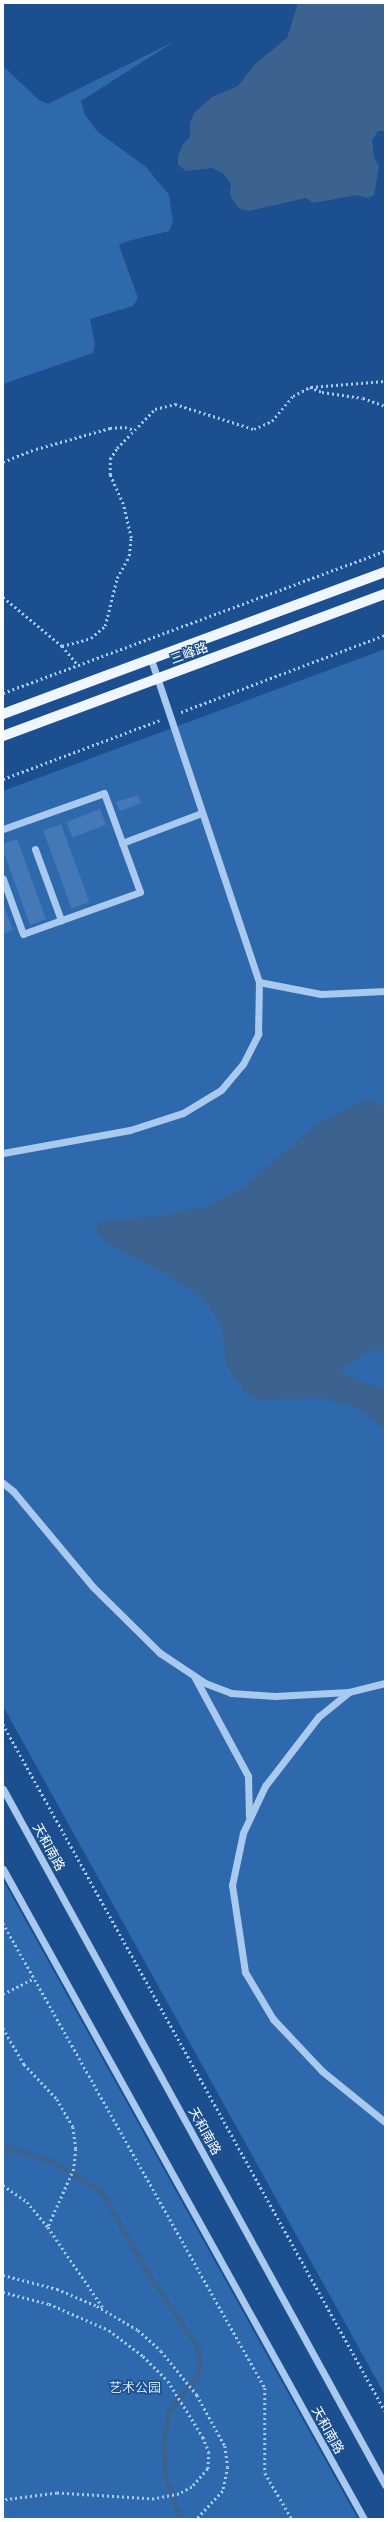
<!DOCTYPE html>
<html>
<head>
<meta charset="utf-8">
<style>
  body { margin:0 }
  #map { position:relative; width:388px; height:2522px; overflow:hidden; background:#1b4f8f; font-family:Cabin,"Noto Sans SC",sans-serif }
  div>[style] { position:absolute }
  .green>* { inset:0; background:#2e69ad }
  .water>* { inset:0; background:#3c6290 }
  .stream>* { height:5px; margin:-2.5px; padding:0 2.5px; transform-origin:2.5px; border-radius:2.5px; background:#3c6290 }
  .building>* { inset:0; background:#4478b7; transform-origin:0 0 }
  .path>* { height:2.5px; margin-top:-1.25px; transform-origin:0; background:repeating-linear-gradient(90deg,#a9c9ee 0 2px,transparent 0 5px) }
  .minor>* { height:7px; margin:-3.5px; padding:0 3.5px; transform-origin:3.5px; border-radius:3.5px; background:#a9c9ee }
  .major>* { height:10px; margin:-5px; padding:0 5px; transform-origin:5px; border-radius:5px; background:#f0f6ff }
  span { translate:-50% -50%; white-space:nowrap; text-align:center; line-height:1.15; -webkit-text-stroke:3px #1b4f8f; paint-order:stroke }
  .street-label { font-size:13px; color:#fff }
  .park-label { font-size:13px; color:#cfe3fa }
  .frame { position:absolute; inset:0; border:4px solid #fff; pointer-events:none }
</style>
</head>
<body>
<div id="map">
  <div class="green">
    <div style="clip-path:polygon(175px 41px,81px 101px,85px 115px,98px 132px,146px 167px,169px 195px,173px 222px,169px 231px,128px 241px,119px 245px,138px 298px,133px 306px,90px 319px,95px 345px,93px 353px,3px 384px,3px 66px,39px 100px,48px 104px)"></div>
    <div style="clip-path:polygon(385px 649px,385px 2395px,3px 1706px,3px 791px)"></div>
    <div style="clip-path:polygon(3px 1880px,358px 2519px,3px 2519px)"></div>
  </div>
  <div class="water">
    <div style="clip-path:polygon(298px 3px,385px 3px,385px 131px,378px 131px,372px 140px,374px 157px,379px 167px,374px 195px,368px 198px,357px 195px,313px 203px,306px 198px,249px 211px,238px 208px,230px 195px,231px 185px,224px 174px,212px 168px,186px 171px,178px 165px,178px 156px,183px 144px,190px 137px,190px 123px,194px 113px,212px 97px,238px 86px,255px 64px,287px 38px)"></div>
    <div style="clip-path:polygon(370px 1098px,385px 1109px,385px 1351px,370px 1350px,339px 1371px,385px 1391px,385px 1430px,358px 1408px,324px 1398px,256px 1399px,245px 1392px,226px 1365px,221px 1324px,205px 1300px,173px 1278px,104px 1241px,95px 1226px,105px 1221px,161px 1216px,207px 1206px,245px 1186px,316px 1125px)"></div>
  </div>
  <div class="stream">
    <div style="left:3px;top:2146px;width:55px;rotate:18.1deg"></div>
    <div style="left:55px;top:2163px;width:54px;rotate:31.3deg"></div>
    <div style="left:101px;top:2191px;width:97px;rotate:60.3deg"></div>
    <div style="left:149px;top:2275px;width:87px;rotate:56.3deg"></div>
    <div style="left:197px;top:2347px;width:17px;rotate:80deg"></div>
    <div style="left:200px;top:2364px;width:15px;rotate:106deg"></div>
    <div style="left:196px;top:2378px;width:42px;rotate:130.2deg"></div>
    <div style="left:169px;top:2410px;width:35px;rotate:100deg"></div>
    <div style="left:163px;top:2444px;width:35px;rotate:85deg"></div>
    <div style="left:166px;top:2479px;width:42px;rotate:70.7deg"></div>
  </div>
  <div class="building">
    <div style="clip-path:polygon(138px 795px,141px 803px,120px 811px,116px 802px)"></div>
    <div style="left:100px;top:809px;width:17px;height:36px;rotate:69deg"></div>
    <div style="left:61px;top:824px;width:83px;height:19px;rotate:70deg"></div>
    <div style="clip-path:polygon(17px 839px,46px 919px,30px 925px,3px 850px,3px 844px)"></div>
    <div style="clip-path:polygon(3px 904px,13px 930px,3px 934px)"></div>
  </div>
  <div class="path">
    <div style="left:311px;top:387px;width:74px;rotate:-4.6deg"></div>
    <div style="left:3px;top:462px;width:35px;rotate:-22deg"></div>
    <div style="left:36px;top:449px;width:77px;rotate:-15.8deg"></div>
    <div style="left:110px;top:428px;width:15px;rotate:-4deg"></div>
    <div style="left:125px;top:427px;width:9px;rotate:18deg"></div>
    <div style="left:3px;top:597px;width:77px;rotate:39.7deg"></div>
    <div style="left:62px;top:646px;width:25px;rotate:50deg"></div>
    <div style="left:62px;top:646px;width:30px;rotate:-15deg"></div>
    <div style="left:91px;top:638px;width:18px;rotate:-41deg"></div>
    <div style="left:105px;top:626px;width:49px;rotate:-76deg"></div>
    <div style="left:117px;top:578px;width:25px;rotate:-61deg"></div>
    <div style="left:129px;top:556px;width:18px;rotate:-84deg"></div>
    <div style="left:131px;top:538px;width:35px;rotate:-103deg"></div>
    <div style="left:123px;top:504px;width:32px;rotate:-114deg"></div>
    <div style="left:110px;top:475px;width:16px;rotate:-90deg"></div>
    <div style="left:110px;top:459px;width:13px;rotate:-58deg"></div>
    <div style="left:117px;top:448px;width:54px;rotate:-45.7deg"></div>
    <div style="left:155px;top:409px;width:21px;rotate:-14deg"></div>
    <div style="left:175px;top:404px;width:83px;rotate:17.6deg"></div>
    <div style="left:254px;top:429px;width:20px;rotate:-24deg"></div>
    <div style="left:272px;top:421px;width:33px;rotate:-50deg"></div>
    <div style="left:293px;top:396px;width:19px;rotate:-28deg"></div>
    <div style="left:310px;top:387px;width:13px;rotate:23deg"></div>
    <div style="left:322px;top:392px;width:41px;rotate:8.3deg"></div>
    <div style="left:363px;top:398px;width:23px;rotate:20deg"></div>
    <div style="left:3px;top:693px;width:408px;rotate:-20.4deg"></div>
    <div style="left:181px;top:712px;width:218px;rotate:-20.7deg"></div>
    <div style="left:3px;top:779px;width:168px;rotate:-20.6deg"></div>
    <div style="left:3px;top:1724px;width:786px;rotate:60.92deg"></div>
    <div style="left:3px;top:1923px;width:534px;rotate:60.6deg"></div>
    <div style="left:265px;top:2388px;width:85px;rotate:90deg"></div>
    <div style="left:265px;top:2473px;width:53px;rotate:59.6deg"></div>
    <div style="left:3px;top:1994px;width:35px;rotate:-27deg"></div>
    <div style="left:3px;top:2028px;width:42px;rotate:59.7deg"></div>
    <div style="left:24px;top:2064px;width:48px;rotate:46.7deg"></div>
    <div style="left:57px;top:2099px;width:32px;rotate:60deg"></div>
    <div style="left:73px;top:2127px;width:22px;rotate:82deg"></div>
    <div style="left:76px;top:2149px;width:20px;rotate:96deg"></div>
    <div style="left:74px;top:2169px;width:64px;rotate:114.1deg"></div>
    <div style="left:3px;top:2185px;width:29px;rotate:35deg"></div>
    <div style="left:27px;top:2202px;width:33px;rotate:50deg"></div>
    <div style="left:48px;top:2227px;width:99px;rotate:55.7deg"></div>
    <div style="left:3px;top:2275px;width:56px;rotate:14.5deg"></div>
    <div style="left:57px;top:2289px;width:43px;rotate:23deg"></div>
    <div style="left:97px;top:2306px;width:48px;rotate:30.3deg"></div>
    <div style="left:138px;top:2330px;width:31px;rotate:42deg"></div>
    <div style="left:161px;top:2351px;width:57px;rotate:50.7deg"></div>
    <div style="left:197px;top:2395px;width:58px;rotate:61.2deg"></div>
    <div style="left:225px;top:2446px;width:21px;rotate:82deg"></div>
    <div style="left:228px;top:2467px;width:25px;rotate:102deg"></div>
    <div style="left:223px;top:2491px;width:38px;rotate:133deg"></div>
    <div style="left:3px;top:2292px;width:48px;rotate:14.6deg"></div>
    <div style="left:49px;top:2304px;width:65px;rotate:23.4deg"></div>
    <div style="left:109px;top:2330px;width:43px;rotate:37.4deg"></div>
    <div style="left:143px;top:2356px;width:35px;rotate:45deg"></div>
    <div style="left:168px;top:2381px;width:66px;rotate:58deg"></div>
    <div style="left:203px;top:2437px;width:16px;rotate:68deg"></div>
    <div style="left:209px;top:2452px;width:17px;rotate:93deg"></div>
    <div style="left:208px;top:2469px;width:24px;rotate:132deg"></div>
    <div style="left:192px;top:2487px;width:15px;rotate:152deg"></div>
    <div style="left:179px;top:2494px;width:25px;rotate:169deg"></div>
    <div style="left:154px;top:2499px;width:97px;rotate:-176.5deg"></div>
    <div style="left:57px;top:2493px;width:54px;rotate:172.6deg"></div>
  </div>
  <div class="minor">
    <div style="left:3px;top:829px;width:107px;rotate:-19.6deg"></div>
    <div style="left:104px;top:793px;width:105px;rotate:70deg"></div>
    <div style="left:140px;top:892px;width:124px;rotate:160.3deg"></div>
    <div style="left:23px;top:934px;width:59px;rotate:-110deg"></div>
    <div style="left:122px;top:843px;width:85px;rotate:-20.6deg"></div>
    <div style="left:35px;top:849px;width:76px;rotate:69.9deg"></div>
    <div style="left:259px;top:982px;width:63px;rotate:11deg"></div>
    <div style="left:321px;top:994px;width:64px;rotate:-2.7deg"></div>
    <div style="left:3px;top:1153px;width:129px;rotate:-10.3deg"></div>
    <div style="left:130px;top:1130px;width:56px;rotate:-17.8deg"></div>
    <div style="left:183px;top:1113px;width:44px;rotate:-31.2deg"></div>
    <div style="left:221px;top:1090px;width:34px;rotate:-50deg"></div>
    <div style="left:243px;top:1064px;width:34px;rotate:-63deg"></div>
    <div style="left:258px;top:1034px;width:52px;rotate:-88.9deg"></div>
    <div style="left:259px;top:982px;width:341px;rotate:-108.5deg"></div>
    <div style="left:3px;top:1483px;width:13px;rotate:39deg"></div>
    <div style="left:13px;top:1491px;width:125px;rotate:50.2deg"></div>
    <div style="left:93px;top:1587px;width:94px;rotate:44.6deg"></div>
    <div style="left:160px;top:1653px;width:54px;rotate:33.7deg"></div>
    <div style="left:205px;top:1683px;width:28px;rotate:21deg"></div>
    <div style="left:231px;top:1693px;width:44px;rotate:3.9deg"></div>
    <div style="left:275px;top:1696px;width:74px;rotate:-3.1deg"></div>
    <div style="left:194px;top:1676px;width:114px;rotate:61.6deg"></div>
    <div style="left:248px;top:1776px;width:40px;rotate:88.6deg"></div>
    <div style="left:385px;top:1683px;width:37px;rotate:166deg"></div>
    <div style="left:349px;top:1692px;width:38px;rotate:141deg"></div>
    <div style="left:319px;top:1716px;width:88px;rotate:127.6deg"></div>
    <div style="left:265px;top:1786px;width:52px;rotate:115.1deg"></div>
    <div style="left:243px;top:1833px;width:53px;rotate:101.9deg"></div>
    <div style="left:232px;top:1885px;width:88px;rotate:81.5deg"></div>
    <div style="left:245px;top:1972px;width:55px;rotate:59.2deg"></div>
    <div style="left:273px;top:2019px;width:71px;rotate:46.7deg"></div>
    <div style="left:322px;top:2071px;width:81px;rotate:39deg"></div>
    <div style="left:3px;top:1789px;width:794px;rotate:61.24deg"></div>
    <div style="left:3px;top:1869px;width:744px;rotate:60.95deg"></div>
  </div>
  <div class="major">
    <div style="left:3px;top:714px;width:408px;rotate:-20.4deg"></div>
    <div style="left:3px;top:736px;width:408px;rotate:-20.4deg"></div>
  </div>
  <div class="street-label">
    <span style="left:189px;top:653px;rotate:-20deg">三峰路</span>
    <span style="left:49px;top:1847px;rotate:61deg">天和南路</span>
    <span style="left:205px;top:2131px;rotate:61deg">天和南路</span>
    <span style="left:328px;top:2430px;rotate:61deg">天和南路</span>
  </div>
  <div class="park-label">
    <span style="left:135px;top:2387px">艺术公园</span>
  </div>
  <div class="frame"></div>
</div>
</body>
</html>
